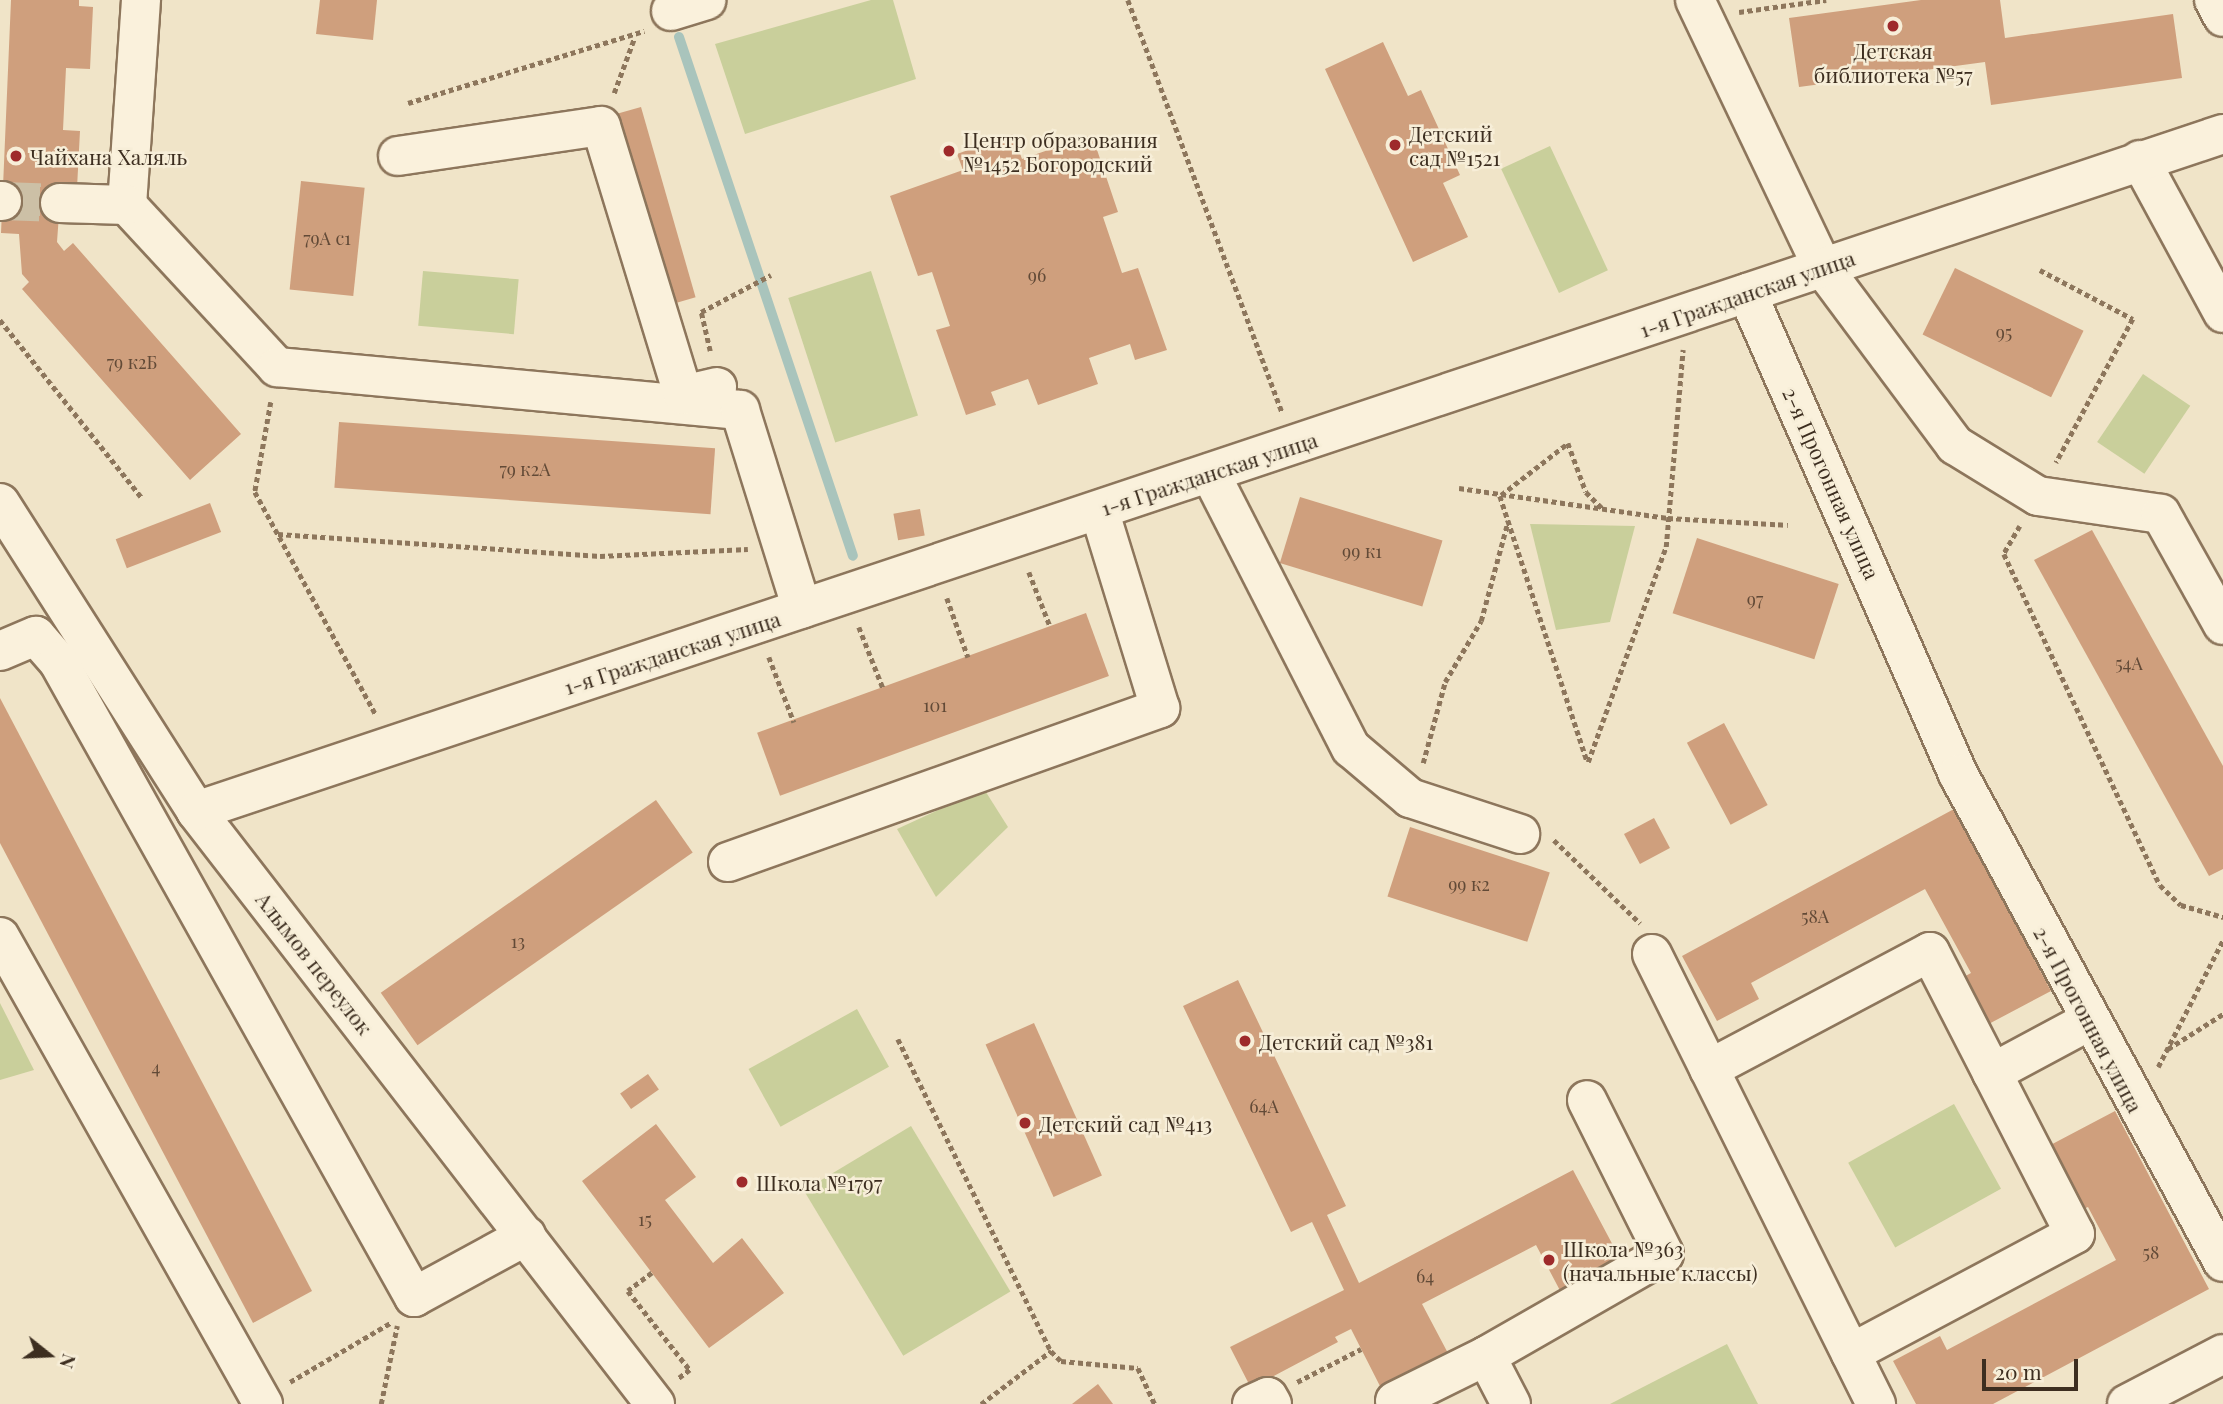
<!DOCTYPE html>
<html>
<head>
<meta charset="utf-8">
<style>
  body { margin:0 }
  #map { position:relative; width:2223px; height:1404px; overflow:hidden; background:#f0e4c8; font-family:"Playfair Display",serif }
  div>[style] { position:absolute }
  .green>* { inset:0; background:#c9cf9b; transform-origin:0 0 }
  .stream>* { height:10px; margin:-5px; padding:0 5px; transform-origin:5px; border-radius:5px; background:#a9c4bc }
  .building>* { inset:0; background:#cf9f7d; transform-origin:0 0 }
  .minor-tunnel>* { height:38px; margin-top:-19px; transform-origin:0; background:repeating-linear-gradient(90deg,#ccc0a6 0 38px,transparent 0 57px) }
  .path>* { height:4.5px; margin-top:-2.25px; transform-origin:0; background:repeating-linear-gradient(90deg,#8d765c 0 5px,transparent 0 8.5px) }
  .roads { filter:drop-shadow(2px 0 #8d765c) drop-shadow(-2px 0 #8d765c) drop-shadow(0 2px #8d765c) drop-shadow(0 -2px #8d765c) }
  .minor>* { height:38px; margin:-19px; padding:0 19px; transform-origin:19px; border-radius:19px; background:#faf1dc }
  .dots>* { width:19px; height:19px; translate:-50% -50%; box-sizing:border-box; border:4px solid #f7eed8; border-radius:50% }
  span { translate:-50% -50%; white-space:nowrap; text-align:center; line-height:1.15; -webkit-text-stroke:5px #f7eed8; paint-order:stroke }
  .number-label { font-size:18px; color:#624a37 }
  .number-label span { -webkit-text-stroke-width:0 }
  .poi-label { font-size:21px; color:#3d2e20 }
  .left { translate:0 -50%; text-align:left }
  .street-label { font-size:21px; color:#3d2e20 }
  .north { position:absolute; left:14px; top:1320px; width:70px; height:70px; -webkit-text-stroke:5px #f7eed8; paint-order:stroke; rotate:108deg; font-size:19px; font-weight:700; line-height:28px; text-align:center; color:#3d2e20 }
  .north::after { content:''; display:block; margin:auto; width:24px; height:32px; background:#3d2e20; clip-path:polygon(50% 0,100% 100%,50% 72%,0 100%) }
  .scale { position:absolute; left:1982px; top:1359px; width:96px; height:32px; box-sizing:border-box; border:4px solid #3d2e20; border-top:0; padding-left:9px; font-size:21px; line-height:24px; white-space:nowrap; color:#3d2e20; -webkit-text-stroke:5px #f7eed8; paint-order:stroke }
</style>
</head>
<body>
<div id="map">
  <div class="green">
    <div style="clip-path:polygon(871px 0,893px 0,916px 79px,745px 134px,715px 44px)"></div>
    <div style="left:1550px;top:146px;width:137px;height:54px;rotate:65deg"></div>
    <div style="left:423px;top:271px;width:96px;height:55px;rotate:5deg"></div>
    <div style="left:871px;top:271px;width:152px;height:87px;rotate:72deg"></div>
    <div style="left:2143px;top:374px;width:57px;height:82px;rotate:34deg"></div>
    <div style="clip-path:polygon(1530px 524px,1635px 526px,1610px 622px,1556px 630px)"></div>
    <div style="clip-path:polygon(984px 789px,1008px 827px,936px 897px,897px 829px)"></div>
    <div style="clip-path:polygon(0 1003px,34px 1070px,0 1080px)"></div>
    <div style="left:857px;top:1009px;width:66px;height:124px;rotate:61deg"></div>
    <div style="left:1954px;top:1104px;width:97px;height:121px;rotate:61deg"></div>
    <div style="left:911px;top:1126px;width:193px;height:125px;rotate:59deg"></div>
    <div style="clip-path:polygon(1727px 1344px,1758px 1404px,1610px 1404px)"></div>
  </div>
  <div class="stream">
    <div style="left:679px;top:37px;width:547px;rotate:71.47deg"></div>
  </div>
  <div class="building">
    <div style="clip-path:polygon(11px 0,79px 0,79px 6px,93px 7px,90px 69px,66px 68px,63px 130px,80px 131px,77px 188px,61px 187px,57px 242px,64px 251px,73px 243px,241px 434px,190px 480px,22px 289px,29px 282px,22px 274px,19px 234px,1px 233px)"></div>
    <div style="clip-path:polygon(320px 0,377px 0,373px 40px,316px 34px)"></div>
    <div style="clip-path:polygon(1921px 0,2000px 0,2005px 38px,2173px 14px,2182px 78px,1991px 105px,1985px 62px,1799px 87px,1789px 18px)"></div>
    <div style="clip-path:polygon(1383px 42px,1408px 96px,1421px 90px,1460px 175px,1443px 183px,1468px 237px,1413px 262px,1325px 69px)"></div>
    <div style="left:641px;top:107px;width:198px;height:24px;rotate:74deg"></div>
    <div style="clip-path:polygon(1013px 134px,1022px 159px,1092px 135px,1118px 212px,1103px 217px,1122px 273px,1138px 268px,1167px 350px,1135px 360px,1130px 344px,1089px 358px,1098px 384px,1038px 405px,1028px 379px,991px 392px,996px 405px,966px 415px,936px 330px,950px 326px,932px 272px,918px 276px,890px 196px,963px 170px,957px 154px)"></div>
    <div style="left:301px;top:181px;width:64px;height:109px;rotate:6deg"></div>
    <div style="left:1955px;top:268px;width:143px;height:74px;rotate:26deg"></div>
    <div style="left:339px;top:422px;width:377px;height:66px;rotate:4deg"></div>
    <div style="left:1300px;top:497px;width:149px;height:69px;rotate:17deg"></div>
    <div style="left:210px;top:503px;width:31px;height:101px;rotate:69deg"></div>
    <div style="left:920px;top:509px;width:27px;height:27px;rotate:80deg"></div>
    <div style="clip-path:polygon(2092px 530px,2223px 766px,2223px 869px,2209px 876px,2034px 560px)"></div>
    <div style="left:1697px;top:538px;width:149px;height:79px;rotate:18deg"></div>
    <div style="left:1086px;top:613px;width:67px;height:350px;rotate:70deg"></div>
    <div style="clip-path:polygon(0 698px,312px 1291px,253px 1323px,0 843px)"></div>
    <div style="left:1724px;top:723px;width:93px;height:42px;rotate:62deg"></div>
    <div style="left:656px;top:800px;width:64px;height:336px;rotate:55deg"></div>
    <div style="clip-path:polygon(1954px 809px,2051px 991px,1983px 1027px,1958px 980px,1971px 973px,1925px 889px,1751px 983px,1759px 999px,1717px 1021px,1682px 956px)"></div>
    <div style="left:1654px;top:818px;width:34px;height:34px;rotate:62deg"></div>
    <div style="left:1410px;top:827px;width:147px;height:73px;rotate:18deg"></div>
    <div style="clip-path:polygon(1238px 980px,1346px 1206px,1327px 1215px,1359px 1283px,1573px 1170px,1625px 1268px,1565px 1300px,1536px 1245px,1422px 1304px,1450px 1357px,1383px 1392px,1351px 1329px,1335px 1337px,1338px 1342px,1251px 1388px,1230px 1347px,1344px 1290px,1312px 1222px,1291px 1232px,1183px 1006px)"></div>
    <div style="left:1034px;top:1023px;width:167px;height:53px;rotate:66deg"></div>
    <div style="left:648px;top:1074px;width:19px;height:34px;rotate:55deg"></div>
    <div style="clip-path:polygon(2115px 1111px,2209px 1289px,1993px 1404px,1916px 1404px,1893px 1361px,1940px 1336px,1947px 1350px,2116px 1260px,2088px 1207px,2074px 1213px,2041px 1150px)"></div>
    <div style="clip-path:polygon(656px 1124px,696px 1177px,665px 1200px,713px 1263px,742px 1238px,784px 1293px,709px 1348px,582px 1181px)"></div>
    <div style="clip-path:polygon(1098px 1384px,1113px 1404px,1072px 1404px)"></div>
  </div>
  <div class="minor-tunnel">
    <div style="left:2px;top:201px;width:58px;rotate:2deg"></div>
  </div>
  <div class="path">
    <div style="left:1128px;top:0;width:440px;rotate:69.5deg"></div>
    <div style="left:1739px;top:12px;width:88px;rotate:-7.9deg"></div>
    <div style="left:614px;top:93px;width:58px;rotate:-69.7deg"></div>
    <div style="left:408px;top:103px;width:247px;rotate:-17deg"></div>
    <div style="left:2040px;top:270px;width:105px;rotate:27.8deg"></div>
    <div style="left:2133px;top:319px;width:163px;rotate:118.1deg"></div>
    <div style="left:0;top:320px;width:228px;rotate:51.4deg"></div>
    <div style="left:710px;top:351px;width:40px;rotate:-103deg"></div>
    <div style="left:701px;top:312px;width:79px;rotate:-27.9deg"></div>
    <div style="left:271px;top:402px;width:91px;rotate:100.1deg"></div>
    <div style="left:255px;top:492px;width:254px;rotate:61.5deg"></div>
    <div style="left:1459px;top:488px;width:211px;rotate:8.2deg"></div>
    <div style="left:1668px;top:518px;width:120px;rotate:3.3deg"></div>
    <div style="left:1501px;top:495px;width:85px;rotate:-37.8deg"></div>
    <div style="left:1568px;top:443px;width:52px;rotate:69.8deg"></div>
    <div style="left:1586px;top:492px;width:25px;rotate:45deg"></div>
    <div style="left:1500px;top:496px;width:279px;rotate:71.8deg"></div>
    <div style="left:2020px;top:526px;width:32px;rotate:120deg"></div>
    <div style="left:2004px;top:554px;width:366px;rotate:64.8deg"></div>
    <div style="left:2160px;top:885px;width:29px;rotate:44deg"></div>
    <div style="left:2181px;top:905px;width:44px;rotate:15.9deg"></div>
    <div style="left:278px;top:534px;width:323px;rotate:3.9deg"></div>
    <div style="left:600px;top:556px;width:148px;rotate:-2.7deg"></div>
    <div style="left:1029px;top:572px;width:58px;rotate:68.7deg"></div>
    <div style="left:947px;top:598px;width:63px;rotate:70.4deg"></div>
    <div style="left:859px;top:627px;width:66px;rotate:68.5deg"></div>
    <div style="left:769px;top:657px;width:70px;rotate:69deg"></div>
    <div style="left:1588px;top:762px;width:229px;rotate:-70.1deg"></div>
    <div style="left:1666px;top:547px;width:198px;rotate:-85.1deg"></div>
    <div style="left:1423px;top:763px;width:84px;rotate:-74.8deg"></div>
    <div style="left:1445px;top:682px;width:71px;rotate:-59.5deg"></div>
    <div style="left:1481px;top:621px;width:104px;rotate:-74.9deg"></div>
    <div style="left:1554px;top:840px;width:120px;rotate:44deg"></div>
    <div style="left:898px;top:1039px;width:347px;rotate:63.9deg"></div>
    <div style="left:2168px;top:1049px;width:65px;rotate:-32.5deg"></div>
    <div style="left:2158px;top:1067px;width:143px;rotate:-62.9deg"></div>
    <div style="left:652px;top:1273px;width:30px;rotate:143deg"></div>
    <div style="left:628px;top:1291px;width:100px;rotate:51.9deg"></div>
    <div style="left:690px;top:1370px;width:15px;rotate:143deg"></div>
    <div style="left:290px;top:1382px;width:118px;rotate:-30.5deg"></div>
    <div style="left:1297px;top:1382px;width:72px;rotate:-27.3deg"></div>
    <div style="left:381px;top:1404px;width:80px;rotate:-78.4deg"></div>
    <div style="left:981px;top:1404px;width:88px;rotate:-37.1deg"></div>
    <div style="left:1051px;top:1351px;width:14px;rotate:45deg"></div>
    <div style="left:1061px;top:1361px;width:77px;rotate:5.2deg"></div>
    <div style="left:1138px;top:1368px;width:40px;rotate:65deg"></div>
  </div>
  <div class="roads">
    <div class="minor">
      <div style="left:141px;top:0;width:205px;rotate:93.9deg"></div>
      <div style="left:127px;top:205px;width:221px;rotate:47.2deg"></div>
      <div style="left:277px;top:367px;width:465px;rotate:5.3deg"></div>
      <div style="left:740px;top:410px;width:208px;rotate:72.7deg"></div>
      <div style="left:1695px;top:0;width:297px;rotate:64.5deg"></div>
      <div style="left:1823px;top:268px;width:221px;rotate:53.3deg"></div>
      <div style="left:1955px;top:445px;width:97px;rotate:31.6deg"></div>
      <div style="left:2038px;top:496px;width:124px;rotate:8.3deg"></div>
      <div style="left:2161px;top:514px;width:127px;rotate:60.8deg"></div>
      <div style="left:2214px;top:0;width:19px;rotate:62deg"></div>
      <div style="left:671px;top:11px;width:37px;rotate:-17deg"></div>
      <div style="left:398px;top:156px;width:205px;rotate:-8.4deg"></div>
      <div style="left:601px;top:126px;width:281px;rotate:73deg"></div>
      <div style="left:683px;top:395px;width:35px;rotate:-13deg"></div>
      <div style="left:2140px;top:160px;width:174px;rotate:61.5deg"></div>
      <div style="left:0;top:201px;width:2px"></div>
      <div style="left:60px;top:203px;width:67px;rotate:1.7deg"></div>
      <div style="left:1747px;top:293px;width:525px;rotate:66.31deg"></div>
      <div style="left:1958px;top:774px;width:555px;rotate:61.5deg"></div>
      <div style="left:1210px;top:473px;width:309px;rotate:62.9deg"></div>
      <div style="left:1351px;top:748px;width:77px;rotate:40.3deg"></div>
      <div style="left:1410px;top:798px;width:116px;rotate:18.1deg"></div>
      <div style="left:0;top:503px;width:365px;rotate:57.5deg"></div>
      <div style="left:196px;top:811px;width:750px;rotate:52.26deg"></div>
      <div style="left:0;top:651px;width:39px;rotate:-23deg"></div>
      <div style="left:36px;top:636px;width:33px;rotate:49deg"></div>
      <div style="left:58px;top:661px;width:729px;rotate:60.76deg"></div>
      <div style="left:414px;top:1297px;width:128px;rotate:-28.6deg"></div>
      <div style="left:196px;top:811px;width:2137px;rotate:-18.47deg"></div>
      <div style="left:728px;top:862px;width:459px;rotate:-19.6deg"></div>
      <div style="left:1160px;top:708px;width:207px;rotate:-107.1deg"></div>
      <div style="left:0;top:937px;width:536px;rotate:60.61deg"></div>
      <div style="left:1652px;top:954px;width:503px;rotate:63.54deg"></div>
      <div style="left:1709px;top:1069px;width:250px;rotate:-27.9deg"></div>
      <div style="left:1930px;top:952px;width:317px;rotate:62.8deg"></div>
      <div style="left:2075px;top:1234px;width:254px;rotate:152deg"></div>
      <div style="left:1992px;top:1073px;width:110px;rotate:-28.2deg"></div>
      <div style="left:1486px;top:1356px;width:205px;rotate:-29.8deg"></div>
      <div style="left:1664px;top:1254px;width:172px;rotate:-116.6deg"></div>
      <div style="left:1395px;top:1401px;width:102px;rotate:-26.3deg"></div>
      <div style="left:1486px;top:1356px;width:54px;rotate:62.5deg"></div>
      <div style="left:1252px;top:1404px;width:17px;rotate:-24deg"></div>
      <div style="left:1268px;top:1397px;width:8px;rotate:60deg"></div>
      <div style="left:2127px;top:1404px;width:108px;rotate:-27.5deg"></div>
    </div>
  </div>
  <div class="dots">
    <div style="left:1893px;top:26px;background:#9e2a2b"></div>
    <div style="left:1395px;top:145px;background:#9e2a2b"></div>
    <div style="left:949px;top:151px;background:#9e2a2b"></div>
    <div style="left:16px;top:156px;background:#9e2a2b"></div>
    <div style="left:1245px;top:1041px;background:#9e2a2b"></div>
    <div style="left:1025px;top:1123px;background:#9e2a2b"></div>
    <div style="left:742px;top:1182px;background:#9e2a2b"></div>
    <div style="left:1549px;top:1260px;background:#9e2a2b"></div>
  </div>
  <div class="number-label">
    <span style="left:327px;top:238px">79А с1</span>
    <span style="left:1037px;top:275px">96</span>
    <span style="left:2004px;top:332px">95</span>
    <span style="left:132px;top:362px">79 к2Б</span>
    <span style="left:525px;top:469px">79 к2А</span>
    <span style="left:1362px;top:551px">99 к1</span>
    <span style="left:1755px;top:599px">97</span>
    <span style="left:2129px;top:663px">54А</span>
    <span style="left:935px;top:705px">101</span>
    <span style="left:1469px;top:884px">99 к2</span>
    <span style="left:1815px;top:916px">58А</span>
    <span style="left:518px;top:941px">13</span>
    <span style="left:156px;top:1067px">4</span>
    <span style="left:1264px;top:1106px">64А</span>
    <span style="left:645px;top:1219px">15</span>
    <span style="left:2151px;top:1252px">58</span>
    <span style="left:1425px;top:1276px">64</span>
  </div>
  <div class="poi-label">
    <span style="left:1893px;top:62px">Детская<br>библиотека №57</span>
    <span class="left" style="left:1409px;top:145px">Детский<br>сад №1521</span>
    <span class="left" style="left:963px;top:151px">Центр образования<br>№1452 Богородский</span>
    <span class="left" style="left:30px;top:156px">Чайхана Халяль</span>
    <span class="left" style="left:1259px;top:1041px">Детский сад №381</span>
    <span class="left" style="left:1039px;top:1123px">Детский сад №413</span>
    <span class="left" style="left:756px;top:1182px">Школа №1797</span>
    <span class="left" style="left:1563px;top:1260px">Школа №363<br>(начальные классы)</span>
  </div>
  <div class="street-label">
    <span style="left:1747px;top:293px;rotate:-19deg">1-я Гражданская улица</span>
    <span style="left:1209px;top:473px;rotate:-18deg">1-я Гражданская улица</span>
    <span style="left:1832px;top:483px;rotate:66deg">2-я Прогонная улица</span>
    <span style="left:672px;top:652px;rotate:-18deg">1-я Гражданская улица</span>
    <span style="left:315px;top:963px;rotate:52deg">Алымов переулок</span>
    <span style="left:2089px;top:1019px;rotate:62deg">2-я Прогонная улица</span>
  </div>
  <div class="north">N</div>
  <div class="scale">20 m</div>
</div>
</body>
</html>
